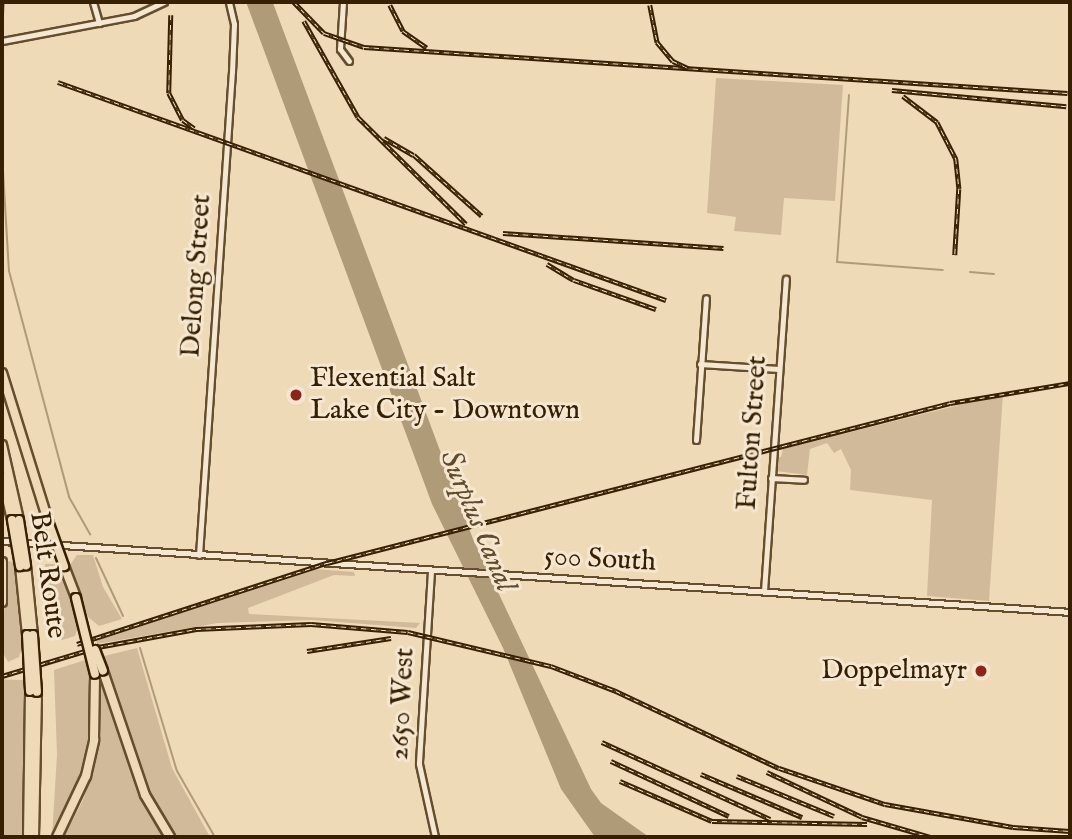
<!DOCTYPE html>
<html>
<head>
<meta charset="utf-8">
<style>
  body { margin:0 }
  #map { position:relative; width:1072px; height:839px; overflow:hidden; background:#efdab8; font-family:"IM FELL English",serif }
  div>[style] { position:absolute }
  .green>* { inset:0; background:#d0ba99; transform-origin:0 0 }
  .water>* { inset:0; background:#b09b79 }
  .stream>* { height:2px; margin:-1px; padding:0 1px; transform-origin:1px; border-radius:1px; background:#b09b79 }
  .roads { filter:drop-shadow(2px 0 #654e2e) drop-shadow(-2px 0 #654e2e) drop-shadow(0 2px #654e2e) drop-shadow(0 -2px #654e2e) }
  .minor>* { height:5px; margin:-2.5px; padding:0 2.5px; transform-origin:2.5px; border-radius:2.5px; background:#f5e7d1 }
  .highway>* { height:8px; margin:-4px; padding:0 4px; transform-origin:4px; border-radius:4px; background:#efdab8 }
  .rail>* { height:4.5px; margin-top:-2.25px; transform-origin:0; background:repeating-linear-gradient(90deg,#f5e7d1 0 5px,#372000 0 10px); box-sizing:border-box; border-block:2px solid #372000 }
  .bridges { filter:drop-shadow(2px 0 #372000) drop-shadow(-2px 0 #372000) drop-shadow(0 2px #372000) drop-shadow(0 -2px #372000) }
  .highway-bridge>* { height:8px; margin:-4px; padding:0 4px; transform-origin:4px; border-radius:4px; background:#efdab8 }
  .dots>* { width:19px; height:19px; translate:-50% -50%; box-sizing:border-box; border:4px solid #f5e7d1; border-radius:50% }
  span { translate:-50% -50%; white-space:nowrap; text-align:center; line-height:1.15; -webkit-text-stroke:6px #f5e7d1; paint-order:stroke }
  .street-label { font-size:28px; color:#372000 }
  .poi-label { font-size:28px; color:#372000 }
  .left { translate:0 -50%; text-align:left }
  .right { translate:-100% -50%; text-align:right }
  .water-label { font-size:30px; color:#614b2a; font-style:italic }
  .frame { position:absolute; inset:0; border:4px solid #372000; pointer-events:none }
</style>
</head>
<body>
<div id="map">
  <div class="green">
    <div style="clip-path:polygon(716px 78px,843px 85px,835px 201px,784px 198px,781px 235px,734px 231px,736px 217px,707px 213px)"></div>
    <div style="clip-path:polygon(1003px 394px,989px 601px,927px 596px,932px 500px,850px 490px,851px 470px,841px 449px,834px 453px,827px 443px,810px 449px,807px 475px,776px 471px,775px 458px,781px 457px,783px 449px)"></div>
    <div style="clip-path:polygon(77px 555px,93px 555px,103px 587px,122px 619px,99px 626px,88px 617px,70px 565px)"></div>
    <div style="clip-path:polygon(7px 561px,14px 562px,24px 641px,19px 657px,8px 662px,2px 651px)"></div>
    <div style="clip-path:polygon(45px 564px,60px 564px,80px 620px,75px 636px,62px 640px,52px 631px)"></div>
    <div style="clip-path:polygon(313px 569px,354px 572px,355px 576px,334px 575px,248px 608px,249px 614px,420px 623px,416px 628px,312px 620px,218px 623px,97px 644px,96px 639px,162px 615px)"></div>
    <div style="clip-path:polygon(137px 648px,172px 768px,210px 837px,173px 837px,145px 786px,100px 657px)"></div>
    <div style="clip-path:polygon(88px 659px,93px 732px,80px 786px,52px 837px,57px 755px,54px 670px)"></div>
    <div style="clip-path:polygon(99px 672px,138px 784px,166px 837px,64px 837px,83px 800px,95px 759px,101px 721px)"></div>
    <div style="left:25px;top:680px;width:157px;height:24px;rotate:91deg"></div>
  </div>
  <div class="water">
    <div style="clip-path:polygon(246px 2px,273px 3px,473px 539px,591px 789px,601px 803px,649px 837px,595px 837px,561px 789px,503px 648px,432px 504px)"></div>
  </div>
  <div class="stream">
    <div style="left:2px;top:27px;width:25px;rotate:-85deg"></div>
    <div style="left:849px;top:95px;width:167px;rotate:94.1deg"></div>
    <div style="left:837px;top:262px;width:106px;rotate:4.3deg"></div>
    <div style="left:2px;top:154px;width:117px;rotate:86.6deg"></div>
    <div style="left:9px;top:271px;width:234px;rotate:75.1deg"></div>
    <div style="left:69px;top:497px;width:43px;rotate:60.4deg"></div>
    <div style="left:970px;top:272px;width:24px;rotate:5deg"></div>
    <div style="left:96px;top:558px;width:64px;rotate:65deg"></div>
    <div style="left:140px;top:648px;width:128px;rotate:73.3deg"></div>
    <div style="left:177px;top:771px;width:76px;rotate:60.1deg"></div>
  </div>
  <div class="roads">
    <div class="minor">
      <div style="left:93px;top:2px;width:22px;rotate:74deg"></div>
      <div style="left:343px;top:2px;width:47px;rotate:93.7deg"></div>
      <div style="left:340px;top:49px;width:15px;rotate:53deg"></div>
      <div style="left:2px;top:41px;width:134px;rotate:-10.7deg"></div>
      <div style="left:134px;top:16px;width:33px;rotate:-25deg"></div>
      <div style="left:700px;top:364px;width:79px;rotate:3.6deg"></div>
      <div style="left:696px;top:440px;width:142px;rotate:-86deg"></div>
      <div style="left:771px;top:478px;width:33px;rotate:3deg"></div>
      <div style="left:2px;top:541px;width:1070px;rotate:3.8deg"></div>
      <div style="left:199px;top:555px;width:484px;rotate:-86.1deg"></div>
      <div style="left:232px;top:72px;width:48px;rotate:-87.6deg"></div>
      <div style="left:234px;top:24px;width:23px;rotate:-103deg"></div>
      <div style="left:431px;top:571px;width:193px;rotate:93.6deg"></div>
      <div style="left:419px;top:764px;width:75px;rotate:77.6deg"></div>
      <div style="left:764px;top:591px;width:313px;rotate:-86deg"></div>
    </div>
    <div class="highway">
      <div style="left:2px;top:373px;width:155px;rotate:72.7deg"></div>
      <div style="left:2px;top:445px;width:77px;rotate:77.2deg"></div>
      <div style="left:2px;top:476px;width:45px;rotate:77.2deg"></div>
      <div style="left:2px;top:562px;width:40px;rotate:90deg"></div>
      <div style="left:26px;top:565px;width:70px;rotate:84.3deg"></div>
      <div style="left:20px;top:566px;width:69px;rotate:84.2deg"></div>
      <div style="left:64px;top:566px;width:34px;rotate:69deg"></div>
      <div style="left:103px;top:671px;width:131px;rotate:71.3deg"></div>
      <div style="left:145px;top:795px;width:49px;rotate:59.2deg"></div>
      <div style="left:28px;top:837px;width:146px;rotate:-89.2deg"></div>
      <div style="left:34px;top:837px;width:145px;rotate:-88.8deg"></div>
      <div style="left:57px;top:837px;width:68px;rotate:-64.6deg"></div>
      <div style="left:86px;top:776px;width:37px;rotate:-77deg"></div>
      <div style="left:94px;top:740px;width:66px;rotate:-89.1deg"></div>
    </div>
  </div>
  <div class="rail">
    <div style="left:294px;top:2px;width:43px;rotate:45.9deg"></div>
    <div style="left:324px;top:33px;width:42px;rotate:19.3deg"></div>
    <div style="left:364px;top:47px;width:705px;rotate:3.74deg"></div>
    <div style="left:390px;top:5px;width:29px;rotate:63deg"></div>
    <div style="left:403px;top:31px;width:29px;rotate:35deg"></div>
    <div style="left:650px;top:5px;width:38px;rotate:79deg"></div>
    <div style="left:657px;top:42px;width:25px;rotate:50deg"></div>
    <div style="left:673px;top:61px;width:17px;rotate:25deg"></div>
    <div style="left:171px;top:15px;width:78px;rotate:91.5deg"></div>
    <div style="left:169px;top:93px;width:30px;rotate:63deg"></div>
    <div style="left:183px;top:120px;width:14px;rotate:36deg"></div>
    <div style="left:304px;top:21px;width:110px;rotate:60.6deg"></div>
    <div style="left:358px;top:117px;width:152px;rotate:44.7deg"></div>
    <div style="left:58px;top:82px;width:646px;rotate:19.73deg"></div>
    <div style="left:892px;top:90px;width:175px;rotate:5.3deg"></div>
    <div style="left:903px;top:96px;width:43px;rotate:37.4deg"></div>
    <div style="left:937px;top:122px;width:42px;rotate:62.8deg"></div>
    <div style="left:956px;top:159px;width:30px;rotate:84deg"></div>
    <div style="left:959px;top:189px;width:66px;rotate:93.5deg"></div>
    <div style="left:384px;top:138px;width:34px;rotate:30deg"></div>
    <div style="left:414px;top:155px;width:91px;rotate:41.9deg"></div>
    <div style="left:503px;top:233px;width:221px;rotate:3.9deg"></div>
    <div style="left:547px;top:264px;width:31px;rotate:31deg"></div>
    <div style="left:574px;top:280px;width:87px;rotate:19.5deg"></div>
    <div style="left:77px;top:644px;width:263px;rotate:-18deg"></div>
    <div style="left:327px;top:563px;width:643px;rotate:-14.4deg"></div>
    <div style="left:950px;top:403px;width:122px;rotate:-9.5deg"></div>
    <div style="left:307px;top:651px;width:85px;rotate:-8.8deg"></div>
    <div style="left:2px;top:676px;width:100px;rotate:-16.8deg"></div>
    <div style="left:98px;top:647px;width:100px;rotate:-10.4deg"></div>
    <div style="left:196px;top:629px;width:115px;rotate:-2.5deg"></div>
    <div style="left:311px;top:624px;width:97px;rotate:4.7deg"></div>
    <div style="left:408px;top:632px;width:147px;rotate:13.4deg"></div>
    <div style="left:551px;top:666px;width:70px;rotate:21deg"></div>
    <div style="left:616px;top:691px;width:180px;rotate:25.3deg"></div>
    <div style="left:779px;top:768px;width:112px;rotate:18.8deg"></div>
    <div style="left:885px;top:804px;width:130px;rotate:10.2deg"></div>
    <div style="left:1013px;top:827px;width:57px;rotate:4deg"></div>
    <div style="left:602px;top:742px;width:185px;rotate:24.6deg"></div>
    <div style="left:611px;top:761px;width:130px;rotate:25deg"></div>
    <div style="left:767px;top:772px;width:105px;rotate:25.3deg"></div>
    <div style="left:862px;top:817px;width:72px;rotate:16.2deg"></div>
    <div style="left:701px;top:774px;width:110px;rotate:23.1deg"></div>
    <div style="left:737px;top:776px;width:105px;rotate:22.4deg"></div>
    <div style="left:620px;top:781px;width:100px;rotate:23.5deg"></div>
    <div style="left:712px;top:821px;width:155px;rotate:1.1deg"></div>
  </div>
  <div class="bridges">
    <div class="highway-bridge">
      <div style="left:12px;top:520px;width:47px;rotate:80.1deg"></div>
      <div style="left:19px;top:520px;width:46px;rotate:81.2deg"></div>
      <div style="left:48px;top:521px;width:48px;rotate:70.4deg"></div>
      <div style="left:76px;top:598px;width:78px;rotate:76deg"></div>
      <div style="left:27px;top:635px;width:56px;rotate:86.9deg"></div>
      <div style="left:33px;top:635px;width:57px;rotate:86deg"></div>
      <div style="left:95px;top:650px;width:22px;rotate:69deg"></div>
    </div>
  </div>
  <div class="dots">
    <div style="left:296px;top:395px;background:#8f2418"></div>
    <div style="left:981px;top:671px;background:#8f2418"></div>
  </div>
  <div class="street-label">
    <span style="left:197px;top:276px;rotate:-86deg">Delong Street</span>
    <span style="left:753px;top:433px;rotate:-86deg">Fulton Street</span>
    <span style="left:600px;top:560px;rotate:3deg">500 South</span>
    <span style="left:47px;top:575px;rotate:82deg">Belt Route</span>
    <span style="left:403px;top:704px;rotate:-87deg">2650 West</span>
  </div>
  <div class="poi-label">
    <span class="left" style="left:310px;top:395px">Flexential Salt<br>Lake City - Downtown</span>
    <span class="right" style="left:967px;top:671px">Doppelmayr</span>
  </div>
  <div class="water-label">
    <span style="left:477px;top:521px;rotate:67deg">Surplus Canal</span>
  </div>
  <div class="frame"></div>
</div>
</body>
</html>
